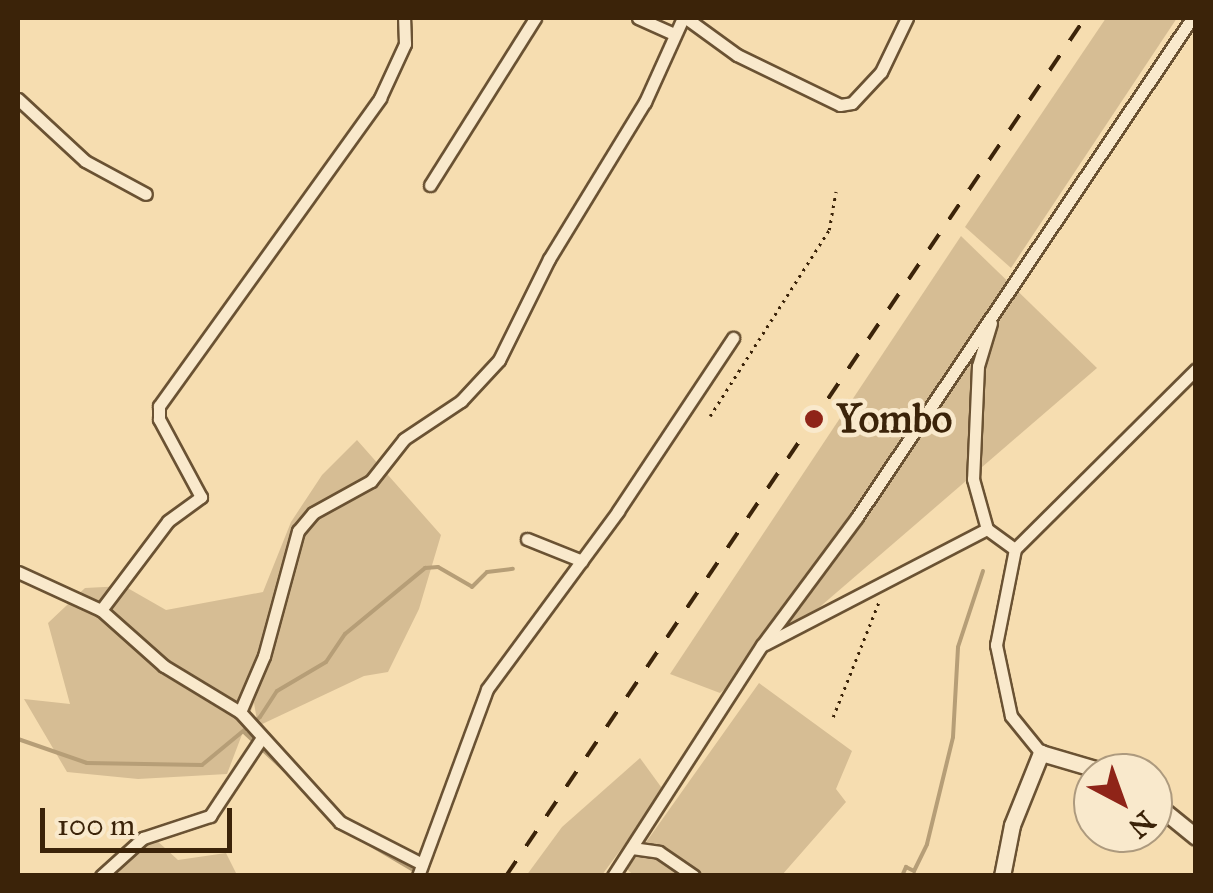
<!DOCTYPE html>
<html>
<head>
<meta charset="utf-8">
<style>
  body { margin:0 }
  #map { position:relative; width:1213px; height:893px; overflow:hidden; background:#f6ddb0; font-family:"IM FELL Great Primer",serif }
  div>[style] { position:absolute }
  .green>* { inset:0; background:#d6bd94 }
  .stream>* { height:4px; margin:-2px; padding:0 2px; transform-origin:2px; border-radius:2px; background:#b69e77 }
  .path>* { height:2.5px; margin-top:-1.25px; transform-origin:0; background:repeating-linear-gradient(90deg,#3b2309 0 2.5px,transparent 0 7.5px) }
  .roads { filter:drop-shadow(2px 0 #6a5233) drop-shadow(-2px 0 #6a5233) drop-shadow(0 2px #6a5233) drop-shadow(0 -2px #6a5233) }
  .minor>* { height:11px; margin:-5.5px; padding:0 5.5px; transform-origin:5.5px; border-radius:5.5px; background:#f9e9cc }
  .tertiary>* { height:15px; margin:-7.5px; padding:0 7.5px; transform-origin:7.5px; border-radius:7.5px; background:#f9e9cc }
  .rail>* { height:4px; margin-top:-2px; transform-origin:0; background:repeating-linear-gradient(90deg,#3b2309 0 18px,transparent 0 36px) }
  .dots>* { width:28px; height:28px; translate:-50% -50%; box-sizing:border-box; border:5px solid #f9e9cc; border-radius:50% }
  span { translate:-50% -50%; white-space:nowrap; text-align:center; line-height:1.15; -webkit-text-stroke:9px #f9e9cc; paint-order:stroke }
  .poi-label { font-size:40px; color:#3b2309; font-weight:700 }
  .left { translate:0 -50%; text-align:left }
  .frame { position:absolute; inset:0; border:20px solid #3b2309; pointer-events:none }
  .north { position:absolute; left:1073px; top:753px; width:100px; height:100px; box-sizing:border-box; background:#f9e9cc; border:2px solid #ad9a7e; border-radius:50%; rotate:139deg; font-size:28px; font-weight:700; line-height:40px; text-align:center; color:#3b2309 }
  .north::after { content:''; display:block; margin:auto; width:35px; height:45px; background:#8f2418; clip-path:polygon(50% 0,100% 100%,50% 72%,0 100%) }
  .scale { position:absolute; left:40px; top:808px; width:192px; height:45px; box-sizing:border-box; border:5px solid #3b2309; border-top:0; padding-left:12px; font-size:30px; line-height:35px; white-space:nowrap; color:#3b2309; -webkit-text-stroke:8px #f9e9cc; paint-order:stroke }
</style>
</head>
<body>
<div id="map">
  <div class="green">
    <div style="clip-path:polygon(1106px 18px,1177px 18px,1011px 268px,965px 227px)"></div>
    <div style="clip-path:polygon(961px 236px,1097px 368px,720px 693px,670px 674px)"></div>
    <div style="clip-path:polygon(357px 440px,441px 535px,419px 609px,388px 672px,364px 676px,258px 726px,254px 703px,227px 774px,138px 779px,67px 772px,24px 699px,70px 704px,48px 623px,85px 588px,124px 586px,166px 610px,263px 592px,291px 522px,322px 475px)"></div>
    <div style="clip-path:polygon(759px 683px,852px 751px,836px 789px,846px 802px,782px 875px,634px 876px,627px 869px)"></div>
    <div style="clip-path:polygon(640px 758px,664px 791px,602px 875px,526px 876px,562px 827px)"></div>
    <div style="clip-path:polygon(154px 838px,178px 860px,226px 853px,237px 875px,98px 876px)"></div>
  </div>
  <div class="stream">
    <div style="left:245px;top:733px;width:66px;rotate:43.2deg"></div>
    <div style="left:18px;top:739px;width:73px;rotate:19.2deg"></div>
    <div style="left:87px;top:763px;width:115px;rotate:1deg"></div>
    <div style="left:202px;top:765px;width:75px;rotate:-39.6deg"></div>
    <div style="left:260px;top:717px;width:31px;rotate:-57deg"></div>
    <div style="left:277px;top:691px;width:57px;rotate:-30.6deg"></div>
    <div style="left:326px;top:662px;width:34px;rotate:-56deg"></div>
    <div style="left:345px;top:634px;width:104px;rotate:-39.5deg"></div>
    <div style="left:425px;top:568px;width:13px;rotate:-4deg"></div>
    <div style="left:438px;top:567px;width:39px;rotate:30deg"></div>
    <div style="left:472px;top:587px;width:21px;rotate:-45deg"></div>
    <div style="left:487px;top:572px;width:26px;rotate:-7deg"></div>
    <div style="left:354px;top:835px;width:71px;rotate:30.5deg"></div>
    <div style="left:902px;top:876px;width:10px;rotate:-66deg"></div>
    <div style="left:906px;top:867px;width:9px;rotate:27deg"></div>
    <div style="left:914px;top:871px;width:30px;rotate:-64deg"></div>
    <div style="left:927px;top:844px;width:110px;rotate:-76.3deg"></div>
    <div style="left:953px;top:737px;width:90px;rotate:-86.8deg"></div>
    <div style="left:958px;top:647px;width:80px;rotate:-71.8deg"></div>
  </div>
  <div class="path">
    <div style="left:710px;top:416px;width:221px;rotate:-57.4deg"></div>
    <div style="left:829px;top:230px;width:39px;rotate:-80deg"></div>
    <div style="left:833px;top:717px;width:127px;rotate:-68.3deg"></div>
  </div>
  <div class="roads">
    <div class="minor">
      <div style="left:638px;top:18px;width:39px;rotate:24deg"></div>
      <div style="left:686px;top:18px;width:63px;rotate:36deg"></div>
      <div style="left:737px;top:55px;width:114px;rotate:25.9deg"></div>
      <div style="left:840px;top:105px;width:12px;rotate:-9deg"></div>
      <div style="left:852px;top:103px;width:42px;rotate:-46.9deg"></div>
      <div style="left:881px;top:72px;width:60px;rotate:-64.3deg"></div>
      <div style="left:18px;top:99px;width:91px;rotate:42.8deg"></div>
      <div style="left:85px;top:161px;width:69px;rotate:28.4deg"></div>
      <div style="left:430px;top:185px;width:197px;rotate:-57.8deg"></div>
      <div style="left:991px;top:323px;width:45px;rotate:106.8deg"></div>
      <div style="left:978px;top:366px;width:113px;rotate:92.5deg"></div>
      <div style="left:973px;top:479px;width:52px;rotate:74.4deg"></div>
      <div style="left:987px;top:529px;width:34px;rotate:36deg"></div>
      <div style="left:527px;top:539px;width:59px;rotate:21.8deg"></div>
      <div style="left:18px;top:572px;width:91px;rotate:24.6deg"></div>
      <div style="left:101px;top:610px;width:84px;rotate:41.6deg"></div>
      <div style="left:164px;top:666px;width:89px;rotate:31.2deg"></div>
      <div style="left:240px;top:712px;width:149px;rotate:47.7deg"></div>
      <div style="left:340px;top:822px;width:92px;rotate:27.1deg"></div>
      <div style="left:101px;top:610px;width:111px;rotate:-53deg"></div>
      <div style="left:168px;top:521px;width:41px;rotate:-36deg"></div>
      <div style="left:201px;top:497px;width:89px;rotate:-118.3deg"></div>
      <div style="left:159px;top:419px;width:13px;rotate:-90deg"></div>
      <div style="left:159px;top:406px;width:379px;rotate:-54.3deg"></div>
      <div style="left:380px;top:98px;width:60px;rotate:-65.2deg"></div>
      <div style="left:405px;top:44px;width:26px;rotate:-92deg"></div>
      <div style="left:765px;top:644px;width:250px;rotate:-27.4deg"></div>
      <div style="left:240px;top:712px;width:61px;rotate:-66.8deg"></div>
      <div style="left:264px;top:656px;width:130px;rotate:-74.8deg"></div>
      <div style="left:298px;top:531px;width:23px;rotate:-50deg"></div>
      <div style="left:313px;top:513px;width:66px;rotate:-28.9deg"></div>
      <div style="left:371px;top:481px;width:53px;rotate:-51.8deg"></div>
      <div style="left:404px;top:439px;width:69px;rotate:-33.7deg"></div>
      <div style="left:461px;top:401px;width:56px;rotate:-47.2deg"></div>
      <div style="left:499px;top:360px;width:113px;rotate:-63.7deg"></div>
      <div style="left:549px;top:259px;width:184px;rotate:-58.6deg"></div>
      <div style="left:645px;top:102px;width:92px;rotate:-65.7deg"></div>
      <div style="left:1041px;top:753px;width:48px;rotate:-129deg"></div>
      <div style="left:1011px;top:716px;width:73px;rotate:-101.9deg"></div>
      <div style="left:996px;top:645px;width:98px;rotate:-78.8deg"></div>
      <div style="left:1015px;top:549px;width:255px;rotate:-44.8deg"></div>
      <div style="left:632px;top:848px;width:27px;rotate:8deg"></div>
      <div style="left:659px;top:852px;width:42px;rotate:34.4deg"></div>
      <div style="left:101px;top:876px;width:57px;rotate:-42.1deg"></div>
      <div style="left:143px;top:838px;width:71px;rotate:-18.2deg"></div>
      <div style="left:210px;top:816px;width:92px;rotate:-56.5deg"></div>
      <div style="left:418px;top:876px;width:199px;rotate:-69.7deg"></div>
      <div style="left:487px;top:689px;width:221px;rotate:-53.6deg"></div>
      <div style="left:618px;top:511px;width:208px;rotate:-56.4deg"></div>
      <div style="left:613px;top:876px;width:275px;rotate:-57.2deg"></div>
      <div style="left:762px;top:645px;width:159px;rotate:-53.4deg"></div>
      <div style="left:857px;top:517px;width:601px;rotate:-56.12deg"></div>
    </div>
    <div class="tertiary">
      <div style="left:1153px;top:802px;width:55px;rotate:39.1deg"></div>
      <div style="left:1002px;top:876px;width:52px;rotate:-78.9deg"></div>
      <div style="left:1012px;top:825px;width:78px;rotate:-68.1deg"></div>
      <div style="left:1041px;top:753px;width:71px;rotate:16.4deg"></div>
    </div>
  </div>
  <div class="rail">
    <div style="left:506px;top:876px;width:1035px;rotate:-55.99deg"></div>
  </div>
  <div class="dots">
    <div style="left:814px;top:419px;background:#8f2418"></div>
  </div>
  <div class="poi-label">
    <span class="left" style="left:836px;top:419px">Yombo</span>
  </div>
  <div class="frame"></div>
  <div class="north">N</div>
  <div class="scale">100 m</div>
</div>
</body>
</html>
